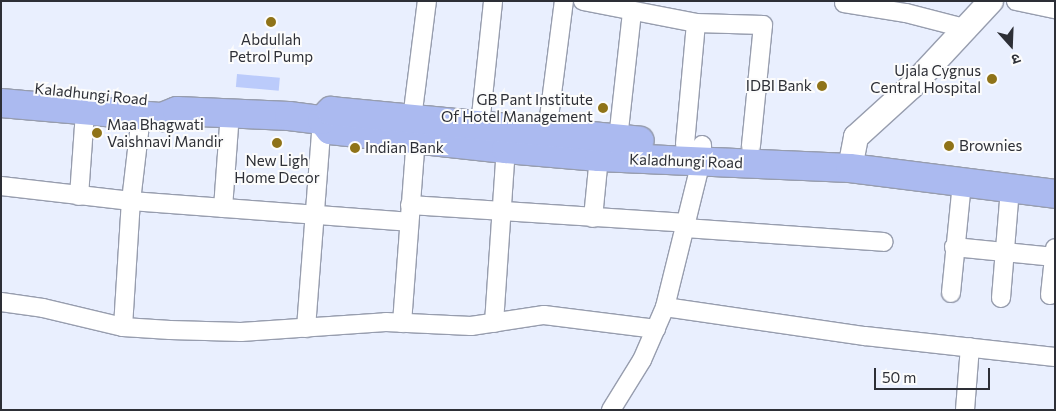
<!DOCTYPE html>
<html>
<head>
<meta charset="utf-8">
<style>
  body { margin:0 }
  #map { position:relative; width:1056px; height:411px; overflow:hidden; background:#e9effe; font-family:Commissioner,"Noto Sans Devanagari",sans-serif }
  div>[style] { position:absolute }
  .green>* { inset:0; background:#bbcbfb; transform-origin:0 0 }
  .roads { filter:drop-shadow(1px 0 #979dae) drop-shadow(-1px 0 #979dae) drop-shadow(0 1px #979dae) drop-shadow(0 -1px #979dae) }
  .street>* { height:18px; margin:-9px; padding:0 9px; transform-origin:9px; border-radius:9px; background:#fff }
  .secondary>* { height:24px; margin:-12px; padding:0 12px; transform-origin:12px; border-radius:12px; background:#fff }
  .primary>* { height:28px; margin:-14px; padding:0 14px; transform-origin:14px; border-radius:14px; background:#abbaf0 }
  .dots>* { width:14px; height:14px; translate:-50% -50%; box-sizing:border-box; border:2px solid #fcfcfc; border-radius:50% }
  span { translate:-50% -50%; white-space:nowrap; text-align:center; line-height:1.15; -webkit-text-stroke:4px #fcfcfc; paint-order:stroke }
  .poi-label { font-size:15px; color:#2d2f36 }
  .right { translate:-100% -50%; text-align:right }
  .left { translate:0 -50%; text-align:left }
  .street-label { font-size:15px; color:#2d2f36 }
  .frame { position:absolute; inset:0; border:2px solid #2d2f36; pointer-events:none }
  .north { position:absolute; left:986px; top:20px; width:50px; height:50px; -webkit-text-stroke:4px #fcfcfc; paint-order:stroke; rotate:160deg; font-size:14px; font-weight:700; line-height:20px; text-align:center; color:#2d2f36 }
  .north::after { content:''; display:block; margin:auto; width:18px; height:22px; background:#2d2f36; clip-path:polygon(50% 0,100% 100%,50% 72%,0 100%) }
  .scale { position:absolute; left:874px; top:368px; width:116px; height:22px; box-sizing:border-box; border:2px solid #2d2f36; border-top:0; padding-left:6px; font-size:15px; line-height:18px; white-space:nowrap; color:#2d2f36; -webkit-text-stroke:4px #fcfcfc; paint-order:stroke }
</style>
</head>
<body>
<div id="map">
  <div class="green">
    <div style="left:237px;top:74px;width:43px;height:13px;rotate:5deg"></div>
  </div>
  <div class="roads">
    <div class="street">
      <div style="left:583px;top:1px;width:115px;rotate:11deg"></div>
      <div style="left:696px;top:23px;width:67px;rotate:1.7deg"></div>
      <div style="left:763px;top:25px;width:122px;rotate:95.7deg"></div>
      <div style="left:1016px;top:1px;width:40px;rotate:12deg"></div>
      <div style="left:844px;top:3px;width:63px;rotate:9.2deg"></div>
      <div style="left:906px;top:13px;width:60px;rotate:14.5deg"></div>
      <div style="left:412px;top:119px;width:119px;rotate:-82.8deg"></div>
      <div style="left:547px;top:133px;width:133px;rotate:-82.7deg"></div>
      <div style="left:479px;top:135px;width:135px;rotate:-84deg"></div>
      <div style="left:618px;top:139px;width:128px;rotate:-83.7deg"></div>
      <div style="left:685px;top:144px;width:121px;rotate:-84.8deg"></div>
      <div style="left:1px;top:186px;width:131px;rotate:6.6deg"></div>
      <div style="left:131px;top:201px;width:278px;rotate:4.3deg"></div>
      <div style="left:79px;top:196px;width:84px;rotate:-85.9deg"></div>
      <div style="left:410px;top:205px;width:277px;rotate:3.7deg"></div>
      <div style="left:223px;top:208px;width:95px;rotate:-85.8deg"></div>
      <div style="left:593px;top:218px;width:61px;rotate:-84.4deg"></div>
      <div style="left:685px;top:228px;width:199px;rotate:4deg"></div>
      <div style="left:954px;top:247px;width:101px;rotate:5.7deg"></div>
      <div style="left:951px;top:293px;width:112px;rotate:-84.3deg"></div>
      <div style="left:1050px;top:295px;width:47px;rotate:-83.9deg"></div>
      <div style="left:1001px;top:298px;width:110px;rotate:-85.3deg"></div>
      <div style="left:1px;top:302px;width:42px;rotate:8.1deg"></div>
      <div style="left:43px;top:308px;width:82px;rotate:13.4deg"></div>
      <div style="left:123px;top:327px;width:47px;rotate:3.7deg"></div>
      <div style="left:170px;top:330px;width:71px;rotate:1.6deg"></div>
      <div style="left:241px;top:332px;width:145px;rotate:-3.9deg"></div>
      <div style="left:386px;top:322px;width:85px;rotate:2.7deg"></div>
      <div style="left:471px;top:326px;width:74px;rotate:-8.6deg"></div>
      <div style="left:544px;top:315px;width:113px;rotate:7.1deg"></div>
      <div style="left:665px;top:307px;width:202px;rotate:8.3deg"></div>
      <div style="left:865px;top:336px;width:191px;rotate:6.3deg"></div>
      <div style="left:402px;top:323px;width:186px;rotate:-85.7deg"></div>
      <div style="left:494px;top:323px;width:174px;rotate:-86.1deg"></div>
      <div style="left:123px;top:327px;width:126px;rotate:-86.4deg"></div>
      <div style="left:131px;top:201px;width:86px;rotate:-83.3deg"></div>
      <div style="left:306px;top:328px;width:209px;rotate:-85.6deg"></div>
      <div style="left:611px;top:410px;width:59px;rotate:-58.2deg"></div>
      <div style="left:642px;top:360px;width:58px;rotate:-66.5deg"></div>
      <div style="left:665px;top:307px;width:150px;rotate:-76.1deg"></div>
      <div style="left:701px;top:161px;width:16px;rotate:-86deg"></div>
      <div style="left:965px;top:410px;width:63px;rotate:-85.5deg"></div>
    </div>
    <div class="secondary">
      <div style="left:850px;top:168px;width:32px;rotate:-79deg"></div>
      <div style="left:856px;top:137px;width:76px;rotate:-42.3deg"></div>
      <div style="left:912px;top:86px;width:116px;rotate:-47.1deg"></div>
    </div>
    <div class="primary">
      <div style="left:1px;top:103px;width:162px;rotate:5deg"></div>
      <div style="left:162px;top:117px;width:16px;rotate:-22deg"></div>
      <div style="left:177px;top:111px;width:112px;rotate:2.6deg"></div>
      <div style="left:289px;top:116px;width:33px;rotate:7deg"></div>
      <div style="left:322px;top:120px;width:13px;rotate:51deg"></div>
      <div style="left:330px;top:130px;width:177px;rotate:6.2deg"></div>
      <div style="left:506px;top:149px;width:93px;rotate:4.9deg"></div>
      <div style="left:599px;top:157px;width:251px;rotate:2.5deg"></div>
      <div style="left:850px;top:168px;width:207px;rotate:7.2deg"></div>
      <div style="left:322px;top:120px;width:13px;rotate:-45deg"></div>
      <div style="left:331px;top:111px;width:310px;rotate:5.5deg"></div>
    </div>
  </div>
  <div class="dots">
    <div style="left:271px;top:22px;background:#8f7318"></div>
    <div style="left:992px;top:79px;background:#8f7318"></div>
    <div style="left:822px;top:86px;background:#8f7318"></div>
    <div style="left:603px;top:108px;background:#8f7318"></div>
    <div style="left:97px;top:133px;background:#8f7318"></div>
    <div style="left:277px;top:143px;background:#8f7318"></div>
    <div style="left:949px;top:146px;background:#8f7318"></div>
    <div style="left:355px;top:148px;background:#8f7318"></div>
  </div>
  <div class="poi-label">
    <span style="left:271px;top:48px">Abdullah<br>Petrol Pump</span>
    <span class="right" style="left:981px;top:79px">Ujala Cygnus<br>Central Hospital</span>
    <span class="right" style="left:812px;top:86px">IDBI Bank</span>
    <span class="right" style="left:593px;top:108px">GB Pant Institute<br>Of Hotel Management</span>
    <span class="left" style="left:107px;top:133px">Maa Bhagwati<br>Vaishnavi Mandir</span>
    <span class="left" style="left:959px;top:146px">Brownies</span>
    <span class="left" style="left:365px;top:148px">Indian Bank</span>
    <span style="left:277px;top:169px">New Ligh<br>Home Decor</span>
  </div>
  <div class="street-label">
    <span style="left:91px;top:94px;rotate:6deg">Kaladhungi Road</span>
    <span style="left:686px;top:161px;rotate:2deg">Kaladhungi Road</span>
  </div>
  <div class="frame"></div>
  <div class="north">उ</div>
  <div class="scale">50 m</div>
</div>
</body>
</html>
